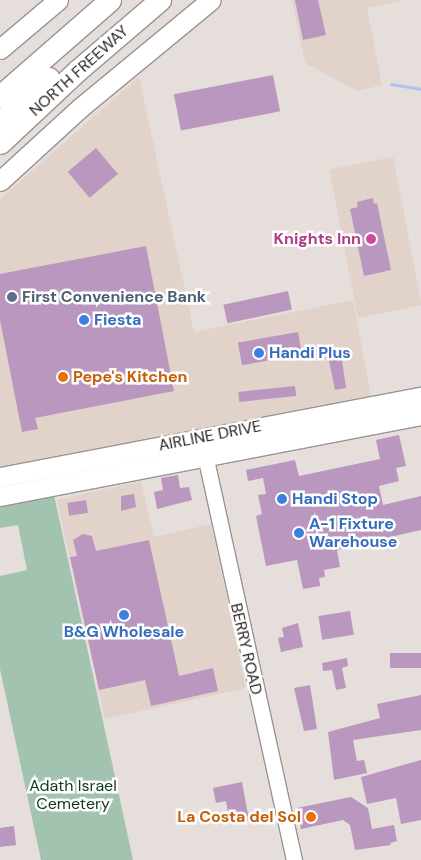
<!DOCTYPE html>
<html>
<head>
<meta charset="utf-8">
<style>
  body { margin:0 }
  #map { position:relative; width:421px; height:860px; overflow:hidden; background:#e6deda; font-family:"DM Sans",sans-serif }
  div>[style] { position:absolute }
  .built>* { inset:0; background:#e1d2ca; transform-origin:0 0 }
  .green>* { inset:0; background:#a1c3af }
  .stream>* { height:3px; margin:-1.5px; padding:0 1.5px; transform-origin:1.5px; border-radius:1.5px; background:#a8c5f0 }
  .building>* { inset:0; background:#b997bf; transform-origin:0 0 }
  .roads { filter:drop-shadow(1px 0 #9b9490) drop-shadow(-1px 0 #9b9490) drop-shadow(0 1px #9b9490) drop-shadow(0 -1px #9b9490) }
  .minor>* { height:15px; margin:-7.5px; padding:0 7.5px; transform-origin:7.5px; border-radius:7.5px; background:#fff }
  .major>* { height:19px; margin:-9.5px; padding:0 9.5px; transform-origin:9.5px; border-radius:9.5px; background:#fff }
  .highway>* { height:21px; margin:-10.5px; padding:0 10.5px; transform-origin:10.5px; border-radius:10.5px; background:#fff }
  .dots>* { width:14px; height:14px; translate:-50% -50%; box-sizing:border-box; border:2px solid #fff; border-radius:50% }
  span { translate:-50% -50%; white-space:nowrap; text-align:center; line-height:1.15; -webkit-text-stroke:5px #fff; paint-order:stroke }
  .street-label { font-size:16px; color:#252221 }
  .hotel-label { font-size:16px; color:#b23c85; font-weight:700 }
  .right { translate:-100% -50%; text-align:right }
  .service-label { font-size:16px; color:#4e5e75; font-weight:700 }
  .left { translate:0 -50%; text-align:left }
  .shop-label { font-size:16px; color:#366cbe; font-weight:700 }
  .food-label { font-size:16px; color:#c56008; font-weight:700 }
  .park-label { font-size:16px; color:#0d3723 }
</style>
</head>
<body>
<div id="map">
  <div class="built">
    <div style="clip-path:polygon(292px 0,405px 0,367px 8px,382px 85px,357px 91px,305px 63px)"></div>
    <div style="clip-path:polygon(139px 77px,194px 332px,353px 300px,371px 396px,0 467px,0 199px)"></div>
    <div style="left:393px;top:157px;width:151px;height:65px;rotate:79deg"></div>
    <div style="clip-path:polygon(141px 481px,154px 537px,211px 524px,246px 688px,105px 719px,57px 500px)"></div>
  </div>
  <div class="green">
    <div style="clip-path:polygon(54px 495px,133px 860px,41px 860px,0 669px,0 576px,27px 570px,18px 525px,0 528px,0 507px)"></div>
  </div>
  <div class="stream">
    <div style="left:391px;top:84px;width:30px;rotate:9deg"></div>
  </div>
  <div class="building">
    <div style="clip-path:polygon(295px 0,318px 0,326px 35px,303px 40px)"></div>
    <div style="left:273px;top:75px;width:37px;height:101px;rotate:79deg"></div>
    <div style="left:96px;top:148px;width:34px;height:37px;rotate:50deg"></div>
    <div style="clip-path:polygon(373px 198px,374px 204px,377px 203px,391px 270px,364px 276px,350px 209px,358px 207px,357px 202px)"></div>
    <div style="clip-path:polygon(146px 246px,174px 391px,35px 418px,38px 429px,22px 432px,0 320px,0 274px)"></div>
    <div style="left:288px;top:291px;width:19px;height:66px;rotate:78deg"></div>
    <div style="left:298px;top:332px;width:23px;height:61px;rotate:80deg"></div>
    <div style="clip-path:polygon(341px 353px,346px 388px,335px 390px,328px 356px)"></div>
    <div style="left:295px;top:386px;width:10px;height:57px;rotate:84deg"></div>
    <div style="clip-path:polygon(399px 435px,406px 466px,396px 468px,399px 481px,379px 486px,383px 505px,421px 496px,421px 530px,342px 548px,337px 551px,340px 567px,324px 570px,325px 577px,319px 578px,320px 586px,303px 589px,297px 560px,266px 566px,256px 516px,262px 514px,258px 495px,266px 494px,263px 478px,248px 481px,246px 470px,295px 460px,299px 476px,380px 459px,376px 440px)"></div>
    <div style="clip-path:polygon(178px 475px,180px 488px,189px 487px,192px 500px,157px 509px,154px 492px,163px 490px,161px 478px)"></div>
    <div style="clip-path:polygon(134px 494px,136px 507px,121px 511px,121px 496px)"></div>
    <div style="left:86px;top:500px;width:13px;height:19px;rotate:81deg"></div>
    <div style="clip-path:polygon(83px 534px,92px 536px,96px 551px,149px 540px,179px 676px,213px 668px,218px 691px,151px 706px,145px 680px,99px 690px,70px 557px,77px 556px,73px 540px)"></div>
    <div style="left:350px;top:611px;width:24px;height:32px;rotate:81deg"></div>
    <div style="clip-path:polygon(298px 623px,303px 647px,281px 652px,278px 638px,284px 637px,282px 628px)"></div>
    <div style="left:421px;top:653px;width:15px;height:31px;rotate:90deg"></div>
    <div style="clip-path:polygon(347px 658px,348px 666px,342px 668px,346px 688px,336px 690px,332px 670px,323px 671px,322px 663px)"></div>
    <div style="clip-path:polygon(310px 685px,317px 729px,304px 731px,294px 688px)"></div>
    <div style="clip-path:polygon(421px 695px,421px 730px,353px 740px,357px 761px,364px 760px,367px 773px,334px 780px,328px 732px,380px 718px,377px 704px)"></div>
    <div style="clip-path:polygon(421px 760px,421px 820px,401px 824px,396px 798px,367px 804px,361px 777px)"></div>
    <div style="clip-path:polygon(242px 782px,249px 820px,230px 824px,226px 801px,216px 803px,213px 788px)"></div>
    <div style="clip-path:polygon(351px 797px,368px 808px,372px 829px,394px 825px,397px 841px,390px 843px,391px 845px,355px 850px,350px 825px,343px 820px,301px 829px,297px 808px)"></div>
    <div style="clip-path:polygon(14px 826px,16px 845px,0 847px,0 828px)"></div>
  </div>
  <div class="roads">
    <div class="minor">
      <div style="left:203px;top:446px;width:424px;rotate:77.6deg"></div>
    </div>
    <div class="major">
      <div style="left:0;top:49px;width:76px;rotate:-40.2deg"></div>
      <div style="left:0;top:181px;width:110px;rotate:-42.4deg"></div>
      <div style="left:81px;top:107px;width:168px;rotate:-39.5deg"></div>
      <div style="left:0;top:477px;width:429px;rotate:-10.8deg"></div>
      <div style="left:0;top:496px;width:429px;rotate:-10.9deg"></div>
    </div>
    <div class="highway">
      <div style="left:0;top:96px;width:146px;rotate:-41.1deg"></div>
      <div style="left:0;top:121px;width:65px;rotate:-41.3deg"></div>
      <div style="left:0;top:143px;width:107px;rotate:-43.1deg"></div>
      <div style="left:78px;top:70px;width:108px;rotate:-40.5deg"></div>
    </div>
  </div>
  <div class="dots">
    <div style="left:371px;top:239px;background:#d1479c"></div>
    <div style="left:12px;top:297px;background:#5c6f8a"></div>
    <div style="left:84px;top:320px;background:#3f7fe0"></div>
    <div style="left:259px;top:353px;background:#3f7fe0"></div>
    <div style="left:63px;top:377px;background:#e8710a"></div>
    <div style="left:282px;top:499px;background:#3f7fe0"></div>
    <div style="left:299px;top:533px;background:#3f7fe0"></div>
    <div style="left:124px;top:615px;background:#3f7fe0"></div>
    <div style="left:311px;top:817px;background:#e8710a"></div>
  </div>
  <div class="street-label">
    <span style="left:79px;top:71px;rotate:-42deg">NORTH FREEWAY</span>
    <span style="left:210px;top:436px;rotate:-11deg">AIRLINE DRIVE</span>
    <span style="left:246px;top:649px;rotate:77deg">BERRY ROAD</span>
  </div>
  <div class="hotel-label">
    <span class="right" style="left:361px;top:239px">Knights Inn</span>
  </div>
  <div class="service-label">
    <span class="left" style="left:22px;top:297px">First Convenience Bank</span>
  </div>
  <div class="shop-label">
    <span class="left" style="left:94px;top:320px">Fiesta</span>
    <span class="left" style="left:269px;top:353px">Handi Plus</span>
    <span class="left" style="left:292px;top:499px">Handi Stop</span>
    <span class="left" style="left:309px;top:533px">A-1 Fixture<br>Warehouse</span>
    <span style="left:124px;top:632px">B&amp;G Wholesale</span>
  </div>
  <div class="food-label">
    <span class="left" style="left:73px;top:377px">Pepe's Kitchen</span>
    <span class="right" style="left:301px;top:817px">La Costa del Sol</span>
  </div>
  <div class="park-label">
    <span style="left:73px;top:795px">Adath Israel<br>Cemetery</span>
  </div>
</div>
</body>
</html>
